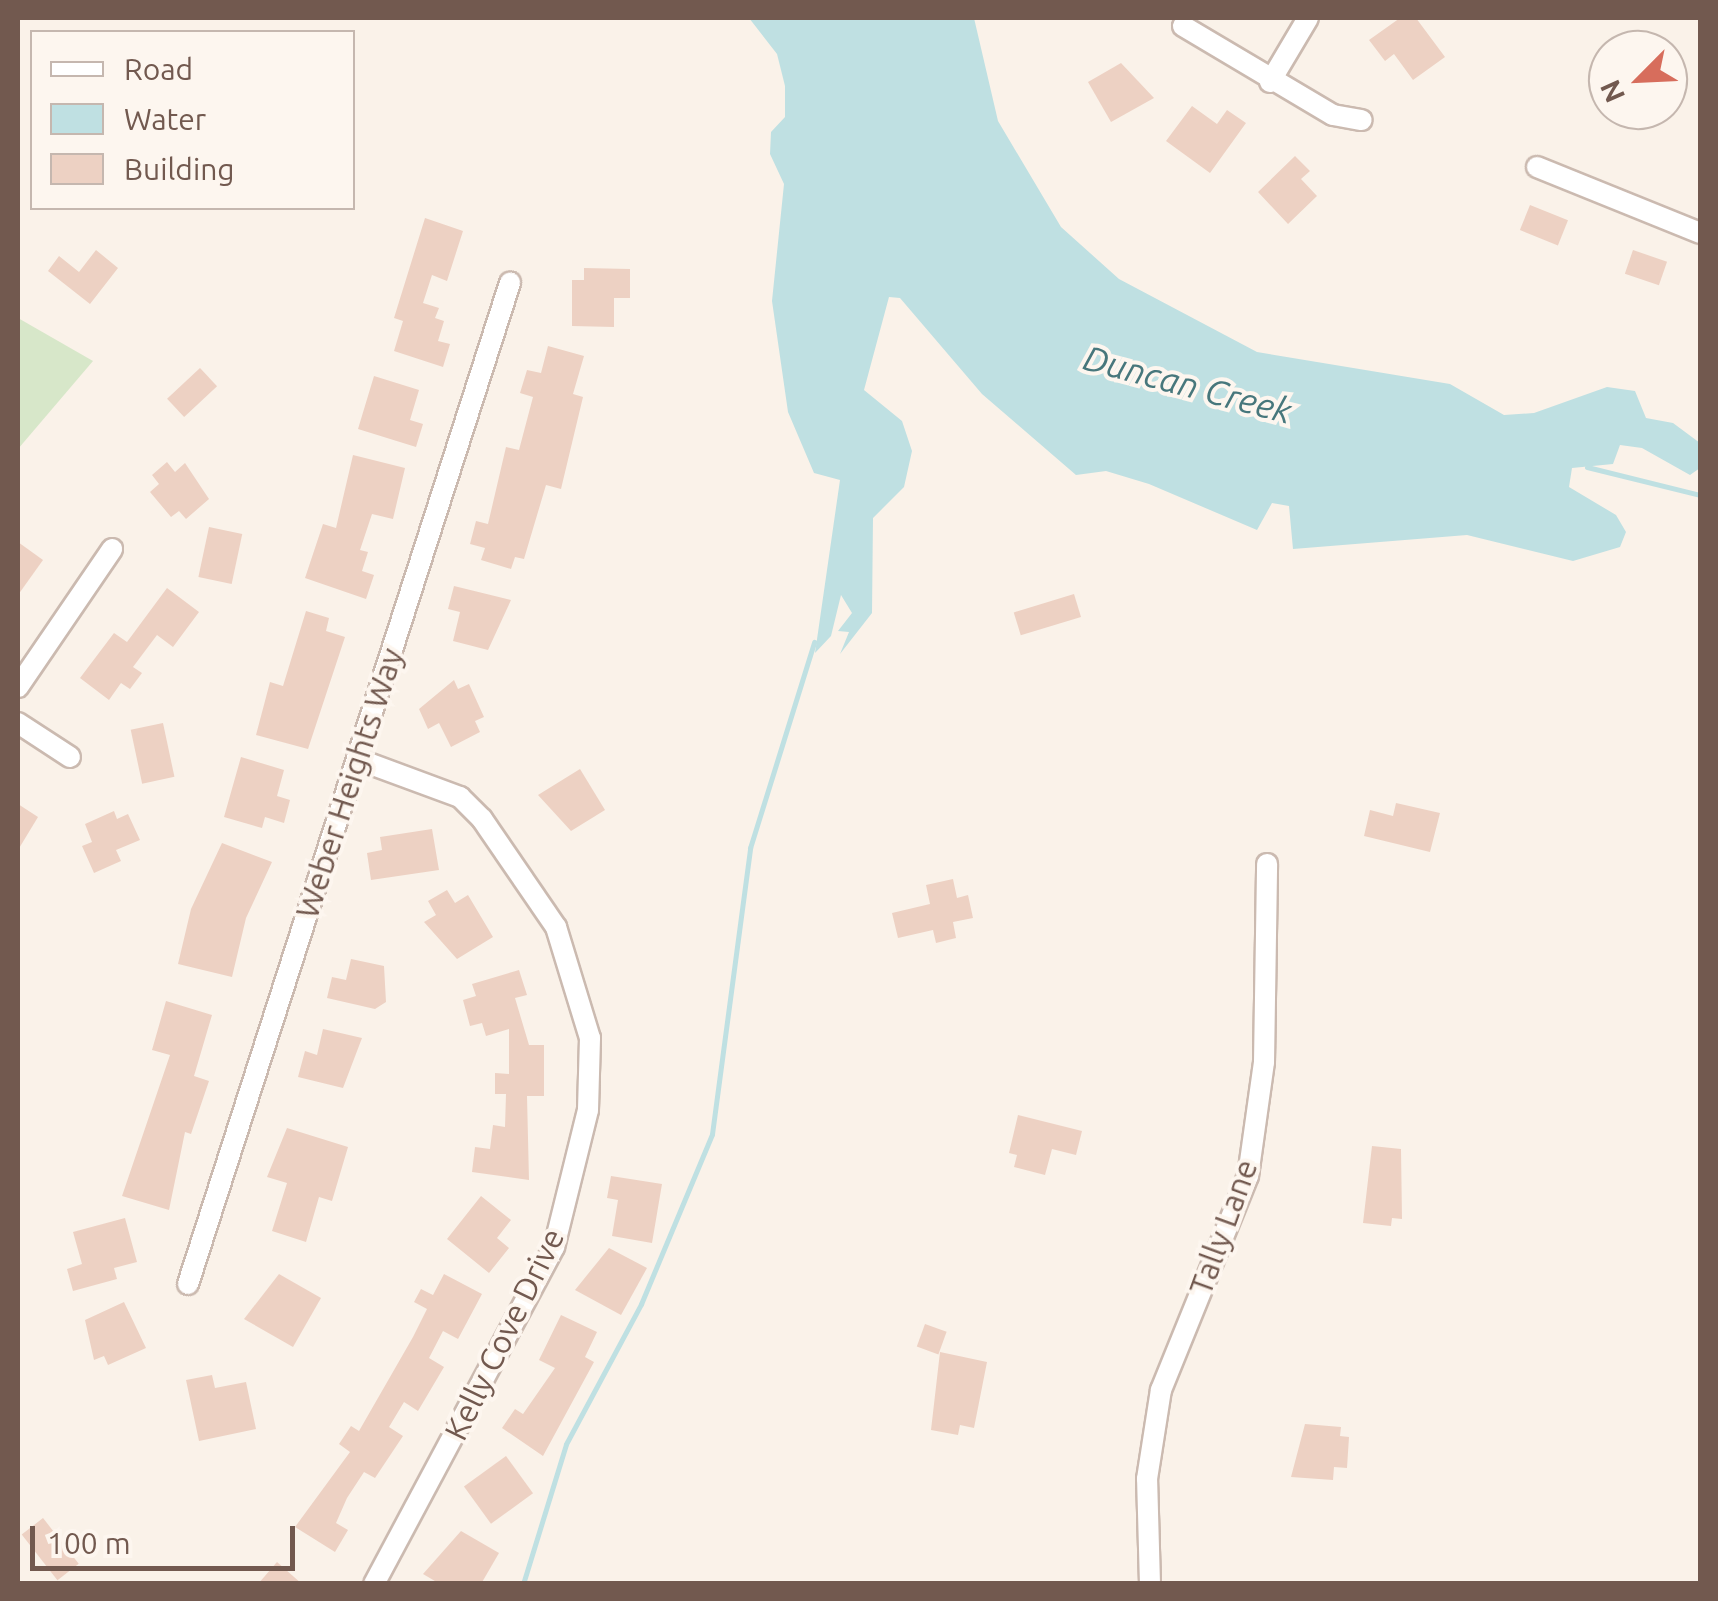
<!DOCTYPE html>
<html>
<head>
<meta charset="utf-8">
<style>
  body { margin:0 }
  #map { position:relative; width:1718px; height:1601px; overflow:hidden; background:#faf2e9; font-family:Ubuntu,sans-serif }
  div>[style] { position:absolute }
  .green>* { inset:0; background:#d7e7c9 }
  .water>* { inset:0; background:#bfe0e2 }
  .stream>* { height:5px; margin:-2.5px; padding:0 2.5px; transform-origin:2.5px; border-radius:2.5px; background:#bfe0e2 }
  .building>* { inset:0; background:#edd1c3; transform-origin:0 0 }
  .roads { filter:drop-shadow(2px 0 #cbbab0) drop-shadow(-2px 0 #cbbab0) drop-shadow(0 2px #cbbab0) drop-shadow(0 -2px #cbbab0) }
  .street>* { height:20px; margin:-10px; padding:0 10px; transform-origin:10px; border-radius:10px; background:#fff }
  span { translate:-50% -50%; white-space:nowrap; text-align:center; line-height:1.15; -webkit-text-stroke:8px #fdf6ef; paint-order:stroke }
  .street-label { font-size:32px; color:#72594f }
  .water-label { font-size:35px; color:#47777c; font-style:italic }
  .frame { position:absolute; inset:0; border:20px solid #72594f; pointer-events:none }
  .legend { position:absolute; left:30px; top:30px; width:325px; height:180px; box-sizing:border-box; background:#fdf6ef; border:2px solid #c5b7af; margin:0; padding:12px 18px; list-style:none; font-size:30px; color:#72594f }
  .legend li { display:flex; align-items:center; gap:20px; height:50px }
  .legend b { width:50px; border:2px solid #c5b7af }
  .north { position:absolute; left:1588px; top:30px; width:100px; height:100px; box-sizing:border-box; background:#fdf6ef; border:2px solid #c5b7af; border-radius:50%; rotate:246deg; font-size:28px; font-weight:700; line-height:40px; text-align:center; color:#72594f }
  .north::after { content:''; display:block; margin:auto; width:35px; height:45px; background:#d76d5c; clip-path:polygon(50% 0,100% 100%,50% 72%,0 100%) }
  .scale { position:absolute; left:30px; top:1526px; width:265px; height:45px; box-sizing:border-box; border:5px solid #72594f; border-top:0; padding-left:12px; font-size:30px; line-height:35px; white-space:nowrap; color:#72594f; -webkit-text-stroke:8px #fdf6ef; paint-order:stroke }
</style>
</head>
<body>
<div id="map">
  <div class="green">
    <div style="clip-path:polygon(18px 318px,93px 361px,18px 449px)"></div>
  </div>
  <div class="water">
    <div style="clip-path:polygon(749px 18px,974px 18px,998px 121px,1061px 227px,1119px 279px,1257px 352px,1450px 384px,1504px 415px,1534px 413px,1607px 387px,1635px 391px,1646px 418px,1673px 423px,1700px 443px,1700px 468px,1690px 475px,1642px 448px,1620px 445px,1613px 464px,1572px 468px,1569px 487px,1616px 515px,1626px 532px,1620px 547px,1573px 561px,1467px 535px,1293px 549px,1289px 506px,1272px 503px,1257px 530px,1149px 484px,1106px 471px,1076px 475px,982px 394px,900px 298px,889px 297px,864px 390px,902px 421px,912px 451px,904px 487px,873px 518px,872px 613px,840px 654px,849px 632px,838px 631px,852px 613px,841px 595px,831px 636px,815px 653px,840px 480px,814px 473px,788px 412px,772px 301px,784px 184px,770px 154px,771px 132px,785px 117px,785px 86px,777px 54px)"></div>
  </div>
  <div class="stream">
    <div style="left:1587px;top:467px;width:116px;rotate:13.9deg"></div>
    <div style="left:523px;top:1584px;width:146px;rotate:-72.9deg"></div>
    <div style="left:566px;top:1444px;width:159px;rotate:-61.8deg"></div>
    <div style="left:641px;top:1304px;width:184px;rotate:-67.3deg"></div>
    <div style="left:712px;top:1134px;width:289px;rotate:-82.4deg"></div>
    <div style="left:750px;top:848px;width:216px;rotate:-72.7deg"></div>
  </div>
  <div class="building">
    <div style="clip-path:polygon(1400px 18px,1416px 18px,1445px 57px,1413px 80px,1394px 54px,1385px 61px,1369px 40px)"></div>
    <div style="clip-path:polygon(1121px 63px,1154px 98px,1111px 122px,1088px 82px)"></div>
    <div style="clip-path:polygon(1192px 106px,1217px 124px,1227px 110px,1246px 123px,1210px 173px,1166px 141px)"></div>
    <div style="clip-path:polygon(1295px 156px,1310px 171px,1301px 179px,1317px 196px,1288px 224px,1258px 192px)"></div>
    <div style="left:1530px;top:205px;width:41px;height:27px;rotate:22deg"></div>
    <div style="clip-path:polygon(425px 218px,463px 231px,447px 281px,432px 275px,423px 303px,439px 308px,435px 318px,444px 321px,438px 341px,450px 344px,443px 367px,394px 351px,403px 321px,394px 318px)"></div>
    <div style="clip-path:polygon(96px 250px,118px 268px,90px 304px,48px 271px,59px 256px,79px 272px)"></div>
    <div style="left:1633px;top:250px;width:36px;height:25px;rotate:19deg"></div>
    <div style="clip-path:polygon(584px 268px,630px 269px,630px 298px,614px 298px,614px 327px,572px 326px,572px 280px,584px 280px)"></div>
    <div style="clip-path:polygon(548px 346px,584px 356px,573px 394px,583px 397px,561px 489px,546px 485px,524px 559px,515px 557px,511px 569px,481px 560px,485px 548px,470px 544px,476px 521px,488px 524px,506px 447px,519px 450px,533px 397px,520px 393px,527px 370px,541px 373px)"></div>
    <div style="left:200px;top:368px;width:25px;height:45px;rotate:47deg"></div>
    <div style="clip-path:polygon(374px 376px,419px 390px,410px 420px,423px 424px,416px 447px,358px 429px)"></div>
    <div style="clip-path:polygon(353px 455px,405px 468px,393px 519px,372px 514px,360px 550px,368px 552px,362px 571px,374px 575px,366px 599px,305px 578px,323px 524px,336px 528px)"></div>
    <div style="clip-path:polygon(167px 462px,175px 472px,185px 463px,209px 499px,186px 519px,179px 511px,171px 517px,150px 492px,159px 484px,152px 475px)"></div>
    <div style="left:209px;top:527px;width:34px;height:51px;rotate:12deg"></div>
    <div style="clip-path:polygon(18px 542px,43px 560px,18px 595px)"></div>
    <div style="clip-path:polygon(454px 586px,511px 600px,488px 650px,453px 641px,460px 612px,448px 609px)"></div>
    <div style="clip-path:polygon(167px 588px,199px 612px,173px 647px,157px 635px,133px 667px,142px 673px,130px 689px,121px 683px,109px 700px,80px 678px,114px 633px,127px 642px)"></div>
    <div style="left:1074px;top:594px;width:24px;height:63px;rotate:73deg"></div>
    <div style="clip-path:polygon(306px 611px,329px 618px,326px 631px,345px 637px,308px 749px,256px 735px,270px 682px,283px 686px)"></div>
    <div style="clip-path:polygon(454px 680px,458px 689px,469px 684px,484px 717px,475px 721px,480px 732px,451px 747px,439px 723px,428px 729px,419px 709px)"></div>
    <div style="left:163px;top:723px;width:55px;height:33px;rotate:78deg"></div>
    <div style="clip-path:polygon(241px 757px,284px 770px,277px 796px,290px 800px,284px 823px,265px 817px,262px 828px,224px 817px)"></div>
    <div style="clip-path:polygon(580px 769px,605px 810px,571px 831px,538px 795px)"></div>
    <div style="clip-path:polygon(1396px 803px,1440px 813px,1430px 852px,1364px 836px,1370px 810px,1393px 816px)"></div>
    <div style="clip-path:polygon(18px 804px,38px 817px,18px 850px)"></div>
    <div style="clip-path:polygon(114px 811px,117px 819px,128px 814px,140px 840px,116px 850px,121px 861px,94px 873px,82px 846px,92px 842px,85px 824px)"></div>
    <div style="clip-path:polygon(432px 829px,439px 870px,371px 880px,367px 853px,382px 850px,380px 837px)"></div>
    <div style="clip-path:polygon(222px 843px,272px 862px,246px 918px,232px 977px,178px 964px,191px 909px)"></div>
    <div style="clip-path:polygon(953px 879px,957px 898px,968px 895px,973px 918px,953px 922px,956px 938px,936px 943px,933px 930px,898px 938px,892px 913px,930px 904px,926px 885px)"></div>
    <div style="clip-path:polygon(447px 890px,455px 903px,468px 895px,493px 937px,457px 959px,424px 922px,436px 915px,428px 901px)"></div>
    <div style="clip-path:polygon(351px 959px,384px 966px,386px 1002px,375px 1009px,327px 998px,332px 977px,346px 980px)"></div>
    <div style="clip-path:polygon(519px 970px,527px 995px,515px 998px,529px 1045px,544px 1045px,544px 1096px,527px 1096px,529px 1180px,472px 1172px,475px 1147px,490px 1149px,493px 1125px,505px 1127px,506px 1094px,495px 1094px,495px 1073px,509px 1074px,509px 1029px,486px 1036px,482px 1023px,470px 1026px,463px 1000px,476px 996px,472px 984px)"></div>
    <div style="clip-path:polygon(166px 1001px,212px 1015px,194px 1076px,209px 1081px,191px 1134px,185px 1132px,169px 1210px,122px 1196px,170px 1055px,152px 1050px)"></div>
    <div style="clip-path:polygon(323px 1029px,362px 1038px,343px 1088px,298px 1077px,305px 1051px,317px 1055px)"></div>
    <div style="clip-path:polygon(1018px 1115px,1082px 1131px,1076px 1155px,1052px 1149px,1045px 1175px,1014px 1167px,1017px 1155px,1009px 1153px)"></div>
    <div style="clip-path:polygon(287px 1128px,348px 1147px,332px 1201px,319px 1197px,306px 1242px,272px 1231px,287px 1183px,267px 1177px)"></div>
    <div style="clip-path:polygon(1372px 1146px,1401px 1149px,1402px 1219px,1392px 1218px,1391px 1226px,1363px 1223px)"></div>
    <div style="clip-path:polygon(611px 1176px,662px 1184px,652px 1243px,612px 1236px,618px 1200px,607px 1198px)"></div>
    <div style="clip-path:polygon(481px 1196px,511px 1220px,497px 1238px,509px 1248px,489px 1273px,447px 1239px)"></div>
    <div style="clip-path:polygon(125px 1218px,137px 1262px,114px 1268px,117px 1279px,73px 1291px,67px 1269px,82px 1264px,73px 1232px)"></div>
    <div style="clip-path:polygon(609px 1248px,647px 1268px,621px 1315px,575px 1290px)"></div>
    <div style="clip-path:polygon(279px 1274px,321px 1298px,293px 1347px,244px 1319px)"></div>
    <div style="clip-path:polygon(444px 1274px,482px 1294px,458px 1339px,443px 1331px,429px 1358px,444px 1367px,418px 1411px,404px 1402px,389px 1427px,403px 1436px,375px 1478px,364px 1472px,347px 1498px,336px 1523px,348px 1530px,335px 1552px,295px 1527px,350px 1452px,339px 1444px,351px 1426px,359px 1431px,413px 1337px,427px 1309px,414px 1302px,421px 1289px,433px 1295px)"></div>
    <div style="clip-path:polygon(124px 1302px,146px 1348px,108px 1365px,104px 1356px,94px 1360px,85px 1320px)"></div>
    <div style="clip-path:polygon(561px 1315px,597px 1332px,585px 1357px,594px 1362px,543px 1456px,502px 1428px,515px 1409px,523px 1414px,555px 1368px,539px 1360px)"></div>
    <div style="left:925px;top:1324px;width:23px;height:24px;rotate:20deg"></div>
    <div style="clip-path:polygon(940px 1352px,987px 1362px,974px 1428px,960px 1425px,958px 1435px,931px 1430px)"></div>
    <div style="clip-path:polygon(212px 1375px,215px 1388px,246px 1382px,256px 1429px,199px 1441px,186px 1380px)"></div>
    <div style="clip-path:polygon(1305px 1424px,1341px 1427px,1340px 1436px,1349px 1437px,1347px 1468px,1334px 1467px,1333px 1480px,1291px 1477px)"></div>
    <div style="left:506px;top:1456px;width:46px;height:52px;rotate:54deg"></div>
    <div style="left:43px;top:1518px;width:58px;height:27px;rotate:52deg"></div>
    <div style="clip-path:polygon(461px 1531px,499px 1553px,481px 1584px,440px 1584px,423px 1574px)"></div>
    <div style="clip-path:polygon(277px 1562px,302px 1584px,258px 1584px)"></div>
  </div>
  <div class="roads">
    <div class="street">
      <div style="left:1183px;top:26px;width:174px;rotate:30.7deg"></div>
      <div style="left:1333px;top:115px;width:29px;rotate:10deg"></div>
      <div style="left:1270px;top:82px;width:74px;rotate:-59.3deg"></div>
      <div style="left:1537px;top:167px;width:176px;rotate:22deg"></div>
      <div style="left:18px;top:687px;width:167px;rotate:-55.7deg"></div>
      <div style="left:18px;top:723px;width:62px;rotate:33.2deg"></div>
      <div style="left:357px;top:759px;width:110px;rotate:20.3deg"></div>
      <div style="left:460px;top:797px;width:31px;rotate:45deg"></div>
      <div style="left:482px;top:819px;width:131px;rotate:55.6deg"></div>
      <div style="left:556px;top:927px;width:116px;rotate:73deg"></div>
      <div style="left:590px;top:1038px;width:72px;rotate:91.6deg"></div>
      <div style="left:588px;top:1110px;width:141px;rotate:103.9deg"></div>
      <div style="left:554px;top:1247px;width:382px;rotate:118.1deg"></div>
      <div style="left:188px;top:1284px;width:1052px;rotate:-72.17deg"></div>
      <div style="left:1150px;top:1584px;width:105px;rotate:-91.6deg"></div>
      <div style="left:1147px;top:1479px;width:90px;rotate:-81.1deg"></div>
      <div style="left:1161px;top:1390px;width:231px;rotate:-67.9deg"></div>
      <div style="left:1248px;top:1176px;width:115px;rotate:-82deg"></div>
      <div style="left:1264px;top:1062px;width:198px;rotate:-89.1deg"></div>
    </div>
  </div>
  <div class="street-label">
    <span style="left:349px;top:783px;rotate:-72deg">Weber Heights Way</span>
    <span style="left:1223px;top:1227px;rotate:-70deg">Tally Lane</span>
    <span style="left:504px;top:1334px;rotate:-64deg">Kelly Cove Drive</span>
  </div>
  <div class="water-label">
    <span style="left:1188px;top:384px;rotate:15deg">Duncan Creek</span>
  </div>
  <div class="frame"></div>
  <ul class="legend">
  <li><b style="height:12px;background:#fff"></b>Road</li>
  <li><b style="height:28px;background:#bfe0e2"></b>Water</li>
  <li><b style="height:28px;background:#edd1c3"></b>Building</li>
  </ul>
  <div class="north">N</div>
  <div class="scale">100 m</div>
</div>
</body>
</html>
